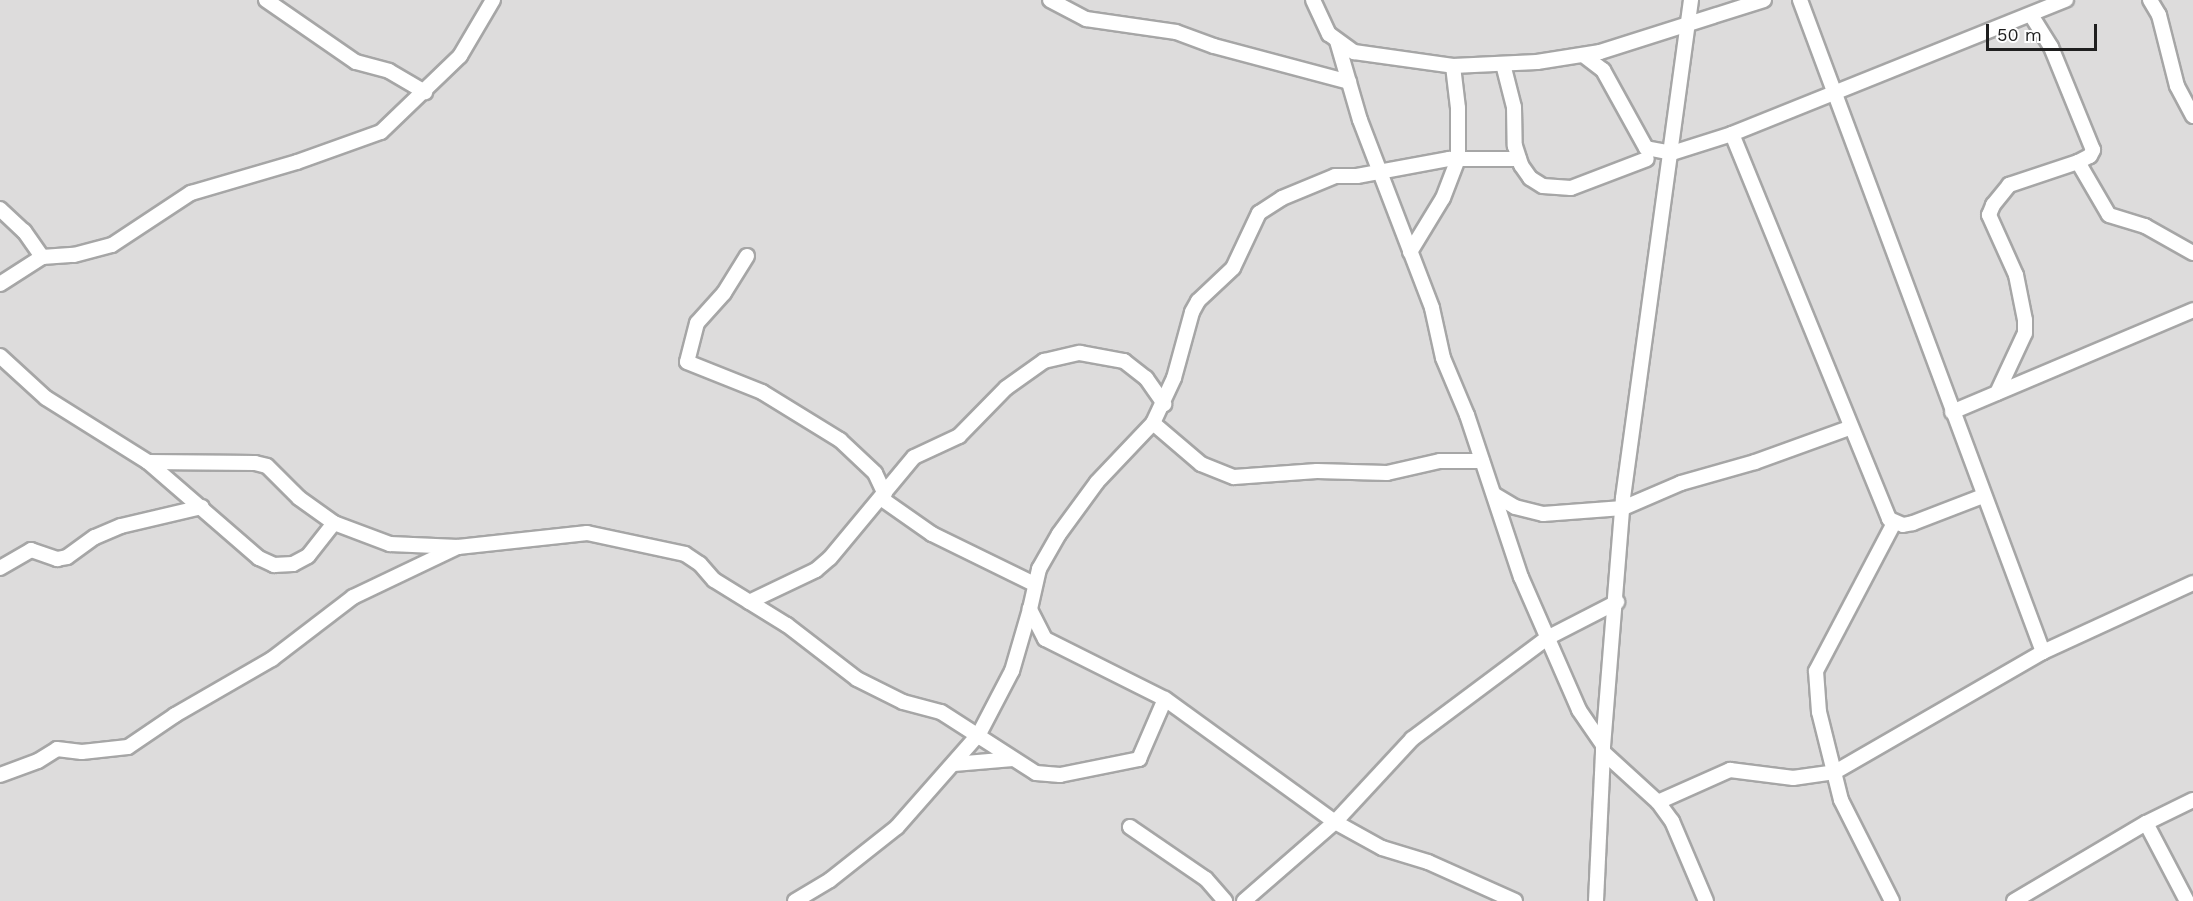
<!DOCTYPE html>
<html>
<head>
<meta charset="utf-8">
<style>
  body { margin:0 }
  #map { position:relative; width:2193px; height:901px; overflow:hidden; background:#f0ebe5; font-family:"Work Sans",sans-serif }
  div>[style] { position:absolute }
  .residential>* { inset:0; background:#dddcdc; transform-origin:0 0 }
  .roads { filter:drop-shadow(2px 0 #a6a6a6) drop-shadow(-2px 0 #a6a6a6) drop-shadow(0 2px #a6a6a6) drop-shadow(0 -2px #a6a6a6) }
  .minor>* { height:14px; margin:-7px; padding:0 7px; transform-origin:7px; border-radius:7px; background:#fff }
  span { translate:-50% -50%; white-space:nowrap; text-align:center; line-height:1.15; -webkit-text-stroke:5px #fff; paint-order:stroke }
  .scale { position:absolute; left:1986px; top:24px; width:111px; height:27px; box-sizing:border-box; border:3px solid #1f1f1f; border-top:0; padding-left:8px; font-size:18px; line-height:21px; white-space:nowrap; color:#1f1f1f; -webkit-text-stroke:4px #fff; paint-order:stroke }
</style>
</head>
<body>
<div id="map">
  <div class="residential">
    <div style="left:0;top:0;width:2193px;height:901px"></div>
  </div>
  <div class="roads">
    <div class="minor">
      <div style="left:266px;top:0;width:109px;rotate:34.6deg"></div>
      <div style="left:356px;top:62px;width:34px;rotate:15deg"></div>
      <div style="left:389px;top:71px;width:42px;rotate:30.3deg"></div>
      <div style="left:1050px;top:0;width:41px;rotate:27.8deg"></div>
      <div style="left:1086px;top:19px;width:91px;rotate:8.2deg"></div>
      <div style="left:1176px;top:32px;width:40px;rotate:20.2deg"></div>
      <div style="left:1214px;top:46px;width:140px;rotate:14.9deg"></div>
      <div style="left:1313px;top:0;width:38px;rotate:65deg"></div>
      <div style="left:1329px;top:34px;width:31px;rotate:36deg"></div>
      <div style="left:1354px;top:52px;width:100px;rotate:8deg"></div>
      <div style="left:1453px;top:66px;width:84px;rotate:-2.7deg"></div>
      <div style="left:1537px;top:62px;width:64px;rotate:-9deg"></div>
      <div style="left:1600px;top:52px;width:172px;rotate:-17.6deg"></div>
      <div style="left:1691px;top:0;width:503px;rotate:97.78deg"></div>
      <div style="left:1623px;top:498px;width:248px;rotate:94.6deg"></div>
      <div style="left:1603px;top:745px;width:7px;rotate:90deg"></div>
      <div style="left:1603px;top:752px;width:74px;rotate:42.3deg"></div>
      <div style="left:1658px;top:802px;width:24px;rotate:54deg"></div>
      <div style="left:1672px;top:821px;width:87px;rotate:67deg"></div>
      <div style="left:1800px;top:0;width:696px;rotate:69.56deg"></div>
      <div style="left:2150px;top:0;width:17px;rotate:59deg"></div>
      <div style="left:2159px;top:15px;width:73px;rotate:75.8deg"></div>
      <div style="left:2177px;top:86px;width:34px;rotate:62deg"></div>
      <div style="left:1337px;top:41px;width:82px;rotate:73.8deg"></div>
      <div style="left:1360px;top:120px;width:201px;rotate:69deg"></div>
      <div style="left:1432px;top:308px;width:51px;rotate:77.6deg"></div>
      <div style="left:1443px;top:358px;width:62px;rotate:67.2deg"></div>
      <div style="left:1467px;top:415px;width:171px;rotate:71.6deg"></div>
      <div style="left:1521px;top:577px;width:145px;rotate:66.4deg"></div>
      <div style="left:1579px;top:710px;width:42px;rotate:55.6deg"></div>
      <div style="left:1583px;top:55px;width:25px;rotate:37deg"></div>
      <div style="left:1603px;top:70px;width:89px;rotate:61.1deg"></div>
      <div style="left:1646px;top:148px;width:26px;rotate:11deg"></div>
      <div style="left:1672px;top:153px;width:63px;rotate:-17.6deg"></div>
      <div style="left:1732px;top:134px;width:360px;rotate:-21.9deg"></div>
      <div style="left:1503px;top:64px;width:44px;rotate:75.7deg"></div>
      <div style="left:1514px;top:107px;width:39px;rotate:89deg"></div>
      <div style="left:1515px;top:146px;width:20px;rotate:72deg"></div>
      <div style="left:1521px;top:165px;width:16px;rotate:55deg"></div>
      <div style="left:1530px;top:178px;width:15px;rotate:32deg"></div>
      <div style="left:1543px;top:186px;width:28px;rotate:4deg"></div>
      <div style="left:1571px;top:188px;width:81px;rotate:-20.9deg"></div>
      <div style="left:1732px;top:134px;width:416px;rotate:67.8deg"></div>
      <div style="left:1889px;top:519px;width:15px;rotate:23deg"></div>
      <div style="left:1903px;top:525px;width:10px;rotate:-11deg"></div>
      <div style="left:1913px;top:523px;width:75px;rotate:-21.1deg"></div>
      <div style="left:2078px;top:162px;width:61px;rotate:59.7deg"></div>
      <div style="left:2109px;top:215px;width:38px;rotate:17deg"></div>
      <div style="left:2145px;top:226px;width:55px;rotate:29.4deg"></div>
      <div style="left:0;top:209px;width:33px;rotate:43deg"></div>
      <div style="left:24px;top:231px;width:32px;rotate:55deg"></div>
      <div style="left:1410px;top:252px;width:63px;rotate:-58.6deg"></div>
      <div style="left:1443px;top:198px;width:42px;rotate:-69deg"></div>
      <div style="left:1458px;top:159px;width:51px;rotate:-90deg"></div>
      <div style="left:1458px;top:108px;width:42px;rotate:-96.8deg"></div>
      <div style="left:747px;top:256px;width:44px;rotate:121.9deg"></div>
      <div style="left:724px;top:293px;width:40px;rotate:132deg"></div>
      <div style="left:697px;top:323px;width:40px;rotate:104.4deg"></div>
      <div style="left:687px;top:362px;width:81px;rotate:21.8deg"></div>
      <div style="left:762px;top:392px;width:92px;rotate:31.6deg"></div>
      <div style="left:840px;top:440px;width:48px;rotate:43.3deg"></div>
      <div style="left:875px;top:473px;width:23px;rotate:65deg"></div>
      <div style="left:0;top:284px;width:50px;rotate:-32.7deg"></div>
      <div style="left:42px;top:257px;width:32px;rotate:-4deg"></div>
      <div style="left:74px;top:255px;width:39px;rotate:-15deg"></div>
      <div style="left:112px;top:245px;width:95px;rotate:-33.4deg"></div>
      <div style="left:191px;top:193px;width:110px;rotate:-16.3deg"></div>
      <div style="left:297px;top:162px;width:89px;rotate:-19.7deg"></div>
      <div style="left:381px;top:132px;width:110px;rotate:-43.9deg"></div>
      <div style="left:460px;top:56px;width:65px;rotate:-59.5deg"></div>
      <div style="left:0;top:356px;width:62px;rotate:42.4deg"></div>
      <div style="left:46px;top:398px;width:120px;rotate:32.1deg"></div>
      <div style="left:148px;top:462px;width:147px;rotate:40.9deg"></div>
      <div style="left:259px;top:558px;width:17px;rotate:25deg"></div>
      <div style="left:274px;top:565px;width:19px;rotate:-3deg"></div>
      <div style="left:293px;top:564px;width:17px;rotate:-28deg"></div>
      <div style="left:308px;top:556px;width:42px;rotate:-51.8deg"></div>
      <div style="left:1997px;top:393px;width:66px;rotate:-65deg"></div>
      <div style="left:2025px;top:333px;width:13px;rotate:-90deg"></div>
      <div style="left:2025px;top:320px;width:46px;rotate:-101.3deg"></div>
      <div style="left:2016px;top:275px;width:66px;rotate:-114.2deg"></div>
      <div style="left:1989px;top:215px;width:11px;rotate:-68deg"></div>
      <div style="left:1993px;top:205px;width:26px;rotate:-51deg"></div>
      <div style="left:2009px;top:185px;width:73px;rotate:-18.4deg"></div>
      <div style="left:2078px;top:162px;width:13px;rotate:-27deg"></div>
      <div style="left:2090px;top:156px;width:7px;rotate:-63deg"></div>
      <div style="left:2093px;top:150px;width:111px;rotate:-112.2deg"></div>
      <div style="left:2051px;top:47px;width:38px;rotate:-122deg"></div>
      <div style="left:1952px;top:412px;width:262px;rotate:-22.9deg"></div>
      <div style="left:1153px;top:423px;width:63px;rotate:40.5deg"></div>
      <div style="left:1201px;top:464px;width:35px;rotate:22deg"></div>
      <div style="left:1234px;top:477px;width:83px;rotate:-4.1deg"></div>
      <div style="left:1317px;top:471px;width:70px;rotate:1.6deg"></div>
      <div style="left:1387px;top:473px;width:54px;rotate:-12.8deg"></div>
      <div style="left:1440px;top:461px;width:42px"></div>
      <div style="left:148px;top:462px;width:107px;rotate:0.5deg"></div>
      <div style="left:255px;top:463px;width:12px;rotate:14deg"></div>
      <div style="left:267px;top:466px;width:45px;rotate:45deg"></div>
      <div style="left:299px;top:498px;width:43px;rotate:35.5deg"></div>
      <div style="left:334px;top:523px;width:60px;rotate:20.6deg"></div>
      <div style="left:390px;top:544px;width:68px;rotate:2.5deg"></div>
      <div style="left:458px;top:547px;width:130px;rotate:-6.2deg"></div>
      <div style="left:587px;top:533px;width:100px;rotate:12.1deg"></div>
      <div style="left:685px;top:554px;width:18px;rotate:34deg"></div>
      <div style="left:700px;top:564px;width:21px;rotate:49deg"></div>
      <div style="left:714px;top:580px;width:86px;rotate:31.7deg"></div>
      <div style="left:787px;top:625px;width:88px;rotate:37.6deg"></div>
      <div style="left:857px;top:679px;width:51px;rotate:26.6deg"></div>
      <div style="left:903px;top:702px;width:39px;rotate:15deg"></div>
      <div style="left:941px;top:712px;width:113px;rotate:32.7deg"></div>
      <div style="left:1036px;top:773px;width:24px;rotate:5deg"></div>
      <div style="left:1060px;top:775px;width:81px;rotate:-11.4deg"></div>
      <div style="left:1139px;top:759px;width:65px;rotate:-66.6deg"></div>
      <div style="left:1495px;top:495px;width:23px;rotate:31deg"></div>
      <div style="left:1515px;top:507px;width:29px;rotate:14deg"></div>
      <div style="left:1543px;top:514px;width:80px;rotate:-4.3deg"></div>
      <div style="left:1623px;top:508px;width:63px;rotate:-23.3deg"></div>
      <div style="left:1681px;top:483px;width:77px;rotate:-15.8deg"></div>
      <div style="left:1755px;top:462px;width:100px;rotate:-19.9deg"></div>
      <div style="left:882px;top:499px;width:61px;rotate:35deg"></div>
      <div style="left:932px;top:534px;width:114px;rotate:26.1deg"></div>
      <div style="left:0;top:568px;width:36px;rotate:-30deg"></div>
      <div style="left:31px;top:550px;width:28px;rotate:19deg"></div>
      <div style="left:57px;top:559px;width:10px;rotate:-11deg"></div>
      <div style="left:67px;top:557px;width:34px;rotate:-36deg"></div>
      <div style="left:95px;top:537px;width:28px;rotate:-23deg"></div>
      <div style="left:121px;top:526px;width:83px;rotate:-13.2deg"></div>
      <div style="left:749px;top:602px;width:74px;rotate:-25.5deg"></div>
      <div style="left:816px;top:570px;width:18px;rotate:-41deg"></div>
      <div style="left:830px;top:558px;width:131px;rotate:-50.3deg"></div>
      <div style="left:914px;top:457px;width:50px;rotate:-25deg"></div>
      <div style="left:959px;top:436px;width:67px;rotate:-45.6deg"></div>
      <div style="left:1006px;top:388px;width:47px;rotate:-35.4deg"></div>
      <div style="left:1044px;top:361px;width:37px;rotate:-13deg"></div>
      <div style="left:1080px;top:353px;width:45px;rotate:10.3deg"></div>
      <div style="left:1124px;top:361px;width:28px;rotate:38deg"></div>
      <div style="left:1146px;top:378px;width:32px;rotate:55deg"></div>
      <div style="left:954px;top:764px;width:59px;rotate:-4.8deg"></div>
      <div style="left:0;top:775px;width:40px;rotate:-20.2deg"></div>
      <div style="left:38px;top:761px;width:22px;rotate:-32deg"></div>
      <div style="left:57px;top:749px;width:25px;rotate:7deg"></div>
      <div style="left:82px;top:752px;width:46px;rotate:-6.2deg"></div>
      <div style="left:128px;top:747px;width:57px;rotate:-34.2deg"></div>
      <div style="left:175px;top:715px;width:112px;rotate:-30deg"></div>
      <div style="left:272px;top:659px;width:102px;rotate:-37.4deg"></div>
      <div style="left:353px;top:597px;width:116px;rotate:-25.5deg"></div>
      <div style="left:1658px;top:802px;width:79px;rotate:-24deg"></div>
      <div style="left:1730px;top:770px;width:64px;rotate:7.2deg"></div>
      <div style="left:1793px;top:778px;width:42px;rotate:-8.1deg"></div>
      <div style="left:1835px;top:772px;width:240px;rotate:-30deg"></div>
      <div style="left:2043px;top:652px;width:165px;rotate:-24.7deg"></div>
      <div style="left:2146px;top:823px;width:88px;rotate:62.3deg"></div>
      <div style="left:1130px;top:827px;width:92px;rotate:34.4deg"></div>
      <div style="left:1206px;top:879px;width:29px;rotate:49deg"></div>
      <div style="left:795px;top:901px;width:41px;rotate:-31deg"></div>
      <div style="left:830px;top:880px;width:85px;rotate:-38.3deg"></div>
      <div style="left:897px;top:827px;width:124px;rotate:-48.6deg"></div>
      <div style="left:979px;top:734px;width:71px;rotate:-62.4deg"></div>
      <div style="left:1012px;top:671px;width:65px;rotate:-73.8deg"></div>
      <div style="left:1244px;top:901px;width:121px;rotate:-41deg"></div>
      <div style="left:1335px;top:822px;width:113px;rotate:-47.1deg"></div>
      <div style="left:1412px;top:739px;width:169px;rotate:-36.8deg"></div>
      <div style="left:1547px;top:638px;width:79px;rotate:-27.2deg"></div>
      <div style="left:1515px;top:901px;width:95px;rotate:-155.9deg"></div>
      <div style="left:1428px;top:862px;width:48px;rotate:-163.1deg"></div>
      <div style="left:1382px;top:848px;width:54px;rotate:-151deg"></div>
      <div style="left:1335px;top:822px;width:210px;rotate:-144.1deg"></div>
      <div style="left:1165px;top:699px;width:134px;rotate:-153.4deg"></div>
      <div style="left:1045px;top:639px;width:34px;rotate:-117deg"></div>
      <div style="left:1030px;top:609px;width:41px;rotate:-77.3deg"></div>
      <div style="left:1039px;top:569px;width:40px;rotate:-60.3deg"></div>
      <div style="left:1059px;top:534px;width:64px;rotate:-53.8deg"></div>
      <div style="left:1097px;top:482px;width:81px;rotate:-46.5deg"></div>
      <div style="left:1153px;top:423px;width:50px;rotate:-65deg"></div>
      <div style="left:1174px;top:378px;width:68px;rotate:-74.7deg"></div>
      <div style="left:1192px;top:312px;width:13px;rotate:-61deg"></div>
      <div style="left:1198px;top:301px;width:48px;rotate:-43.3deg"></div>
      <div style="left:1233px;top:268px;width:61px;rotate:-64.7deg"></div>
      <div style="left:1259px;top:213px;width:27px;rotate:-33deg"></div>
      <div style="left:1282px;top:198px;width:57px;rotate:-22.5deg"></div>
      <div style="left:1335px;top:176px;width:22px"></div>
      <div style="left:1357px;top:176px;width:94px;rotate:-10.5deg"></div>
      <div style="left:1449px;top:159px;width:70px"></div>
      <div style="left:1596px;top:901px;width:149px;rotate:-87.3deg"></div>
      <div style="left:1892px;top:901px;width:113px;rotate:-116.8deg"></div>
      <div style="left:1841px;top:800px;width:91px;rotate:-104deg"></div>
      <div style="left:1819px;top:712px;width:41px;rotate:-94.2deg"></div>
      <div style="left:1816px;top:671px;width:167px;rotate:-62.2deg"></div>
      <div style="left:2014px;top:901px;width:153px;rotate:-30.6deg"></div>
      <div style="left:2146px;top:823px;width:52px;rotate:-26.1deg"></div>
    </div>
  </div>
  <div class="scale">50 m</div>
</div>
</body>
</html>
